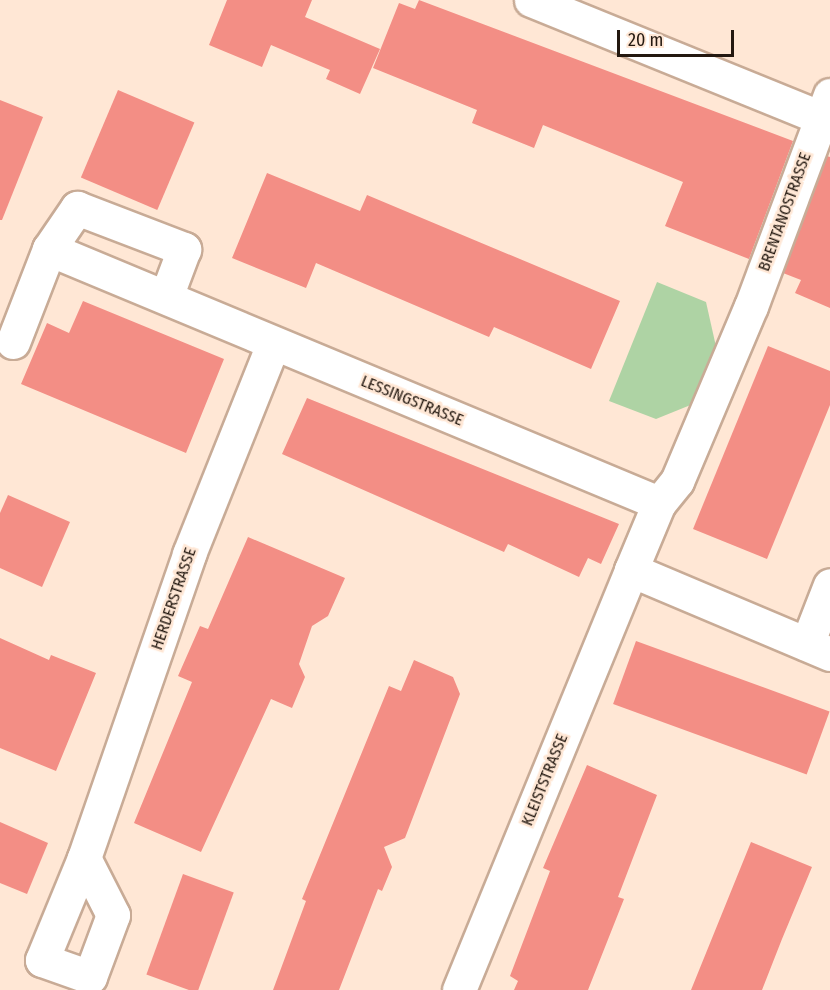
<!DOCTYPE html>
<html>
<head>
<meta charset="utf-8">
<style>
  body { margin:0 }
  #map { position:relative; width:830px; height:990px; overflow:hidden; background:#ffe7d5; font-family:"Fira Sans Condensed",sans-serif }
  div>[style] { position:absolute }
  .green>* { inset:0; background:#aed3a4 }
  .building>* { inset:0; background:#f38e85; transform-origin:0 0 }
  .roads { filter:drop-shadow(2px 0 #c8ab96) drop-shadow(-2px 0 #c8ab96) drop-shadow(0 2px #c8ab96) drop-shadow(0 -2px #c8ab96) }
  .minor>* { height:33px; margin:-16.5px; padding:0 16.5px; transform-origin:16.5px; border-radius:16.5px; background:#fff }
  span { translate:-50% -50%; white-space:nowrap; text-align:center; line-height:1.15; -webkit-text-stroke:5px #ffe7d5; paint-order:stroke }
  .street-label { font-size:16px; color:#231810 }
  .scale { position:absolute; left:617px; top:30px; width:117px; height:27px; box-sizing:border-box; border:3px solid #231810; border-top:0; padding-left:8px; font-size:18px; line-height:21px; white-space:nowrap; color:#231810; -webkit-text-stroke:4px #ffe7d5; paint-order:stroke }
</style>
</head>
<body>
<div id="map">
  <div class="green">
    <div style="clip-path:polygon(657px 282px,706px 302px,717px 351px,693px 404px,656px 419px,609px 401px)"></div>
  </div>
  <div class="building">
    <div style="clip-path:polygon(227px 0,312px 0,305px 17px,380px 49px,360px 94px,326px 79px,330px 70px,271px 45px,262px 67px,209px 45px)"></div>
    <div style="clip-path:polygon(419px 0,793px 141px,749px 259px,665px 226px,683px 182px,543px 125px,534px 148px,472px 123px,477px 110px,373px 68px,399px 3px,415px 9px)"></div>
    <div style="left:118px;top:90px;width:83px;height:95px;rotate:23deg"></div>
    <div style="clip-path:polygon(0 100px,43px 117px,2px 220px,0 220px)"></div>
    <div style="clip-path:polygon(827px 156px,830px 157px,830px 308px,795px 293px,801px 280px,783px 273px)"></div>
    <div style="clip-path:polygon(267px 173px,360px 211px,367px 195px,620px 301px,591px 369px,494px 327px,489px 337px,316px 263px,306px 288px,232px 258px)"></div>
    <div style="clip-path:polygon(83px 301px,224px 359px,186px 453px,21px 384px,47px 323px,69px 333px)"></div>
    <div style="clip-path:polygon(768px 346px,830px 371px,830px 405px,767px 559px,693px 529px)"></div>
    <div style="clip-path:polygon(307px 398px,619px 524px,601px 564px,588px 558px,579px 577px,508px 544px,504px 552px,282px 454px)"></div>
    <div style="clip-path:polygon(8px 495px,70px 522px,42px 587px,0 568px,0 513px)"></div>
    <div style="clip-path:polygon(248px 537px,345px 578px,328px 616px,312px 626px,299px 664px,305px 677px,292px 708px,271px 699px,201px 852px,134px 823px,192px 682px,178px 676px,200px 626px,208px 629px)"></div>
    <div style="clip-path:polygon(0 638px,49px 660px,51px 655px,96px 673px,56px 771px,0 748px)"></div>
    <div style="left:636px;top:641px;width:206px;height:67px;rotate:20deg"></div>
    <div style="clip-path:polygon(414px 660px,453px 677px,460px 694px,405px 838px,384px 847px,392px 867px,382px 891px,378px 889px,339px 990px,273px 990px,306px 901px,302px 899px,389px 686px,401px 691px)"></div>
    <div style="clip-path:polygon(587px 765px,657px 795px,618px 897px,624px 899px,588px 990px,514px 990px,518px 981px,510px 976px,550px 871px,543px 868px)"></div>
    <div style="clip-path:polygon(0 822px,48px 843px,27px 894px,0 883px)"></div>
    <div style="clip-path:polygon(751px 842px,812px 867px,782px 939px,762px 990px,691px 990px)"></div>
    <div style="left:183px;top:874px;width:54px;height:107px;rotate:20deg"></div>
  </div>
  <div class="roads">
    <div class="minor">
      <div style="left:531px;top:0;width:313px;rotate:22.1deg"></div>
      <div style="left:830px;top:95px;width:225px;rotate:110.5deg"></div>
      <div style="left:751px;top:306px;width:190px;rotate:112.9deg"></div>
      <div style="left:677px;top:481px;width:28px;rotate:129deg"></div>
      <div style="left:659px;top:503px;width:73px;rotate:112.7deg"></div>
      <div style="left:631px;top:570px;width:216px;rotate:22.9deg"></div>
      <div style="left:49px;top:249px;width:50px;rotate:-55.7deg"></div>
      <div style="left:77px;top:208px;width:115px;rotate:21deg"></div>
      <div style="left:184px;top:249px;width:51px;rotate:110.6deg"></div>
      <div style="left:13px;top:342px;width:100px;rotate:-68.8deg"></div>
      <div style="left:49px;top:249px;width:661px;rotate:22.61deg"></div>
      <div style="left:807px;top:644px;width:63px;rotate:-68.7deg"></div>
      <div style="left:84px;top:858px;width:64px;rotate:63deg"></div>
      <div style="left:113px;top:915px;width:66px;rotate:110.4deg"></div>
      <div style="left:90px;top:977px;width:51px;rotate:-160.5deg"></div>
      <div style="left:42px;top:960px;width:110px;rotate:-67.6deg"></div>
      <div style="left:84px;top:858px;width:322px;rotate:-70.9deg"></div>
      <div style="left:189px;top:554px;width:226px;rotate:-68.2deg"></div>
      <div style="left:459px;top:990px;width:454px;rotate:-67.7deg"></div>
    </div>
  </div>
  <div class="street-label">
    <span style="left:785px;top:212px;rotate:-70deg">BRENTANOSTRASSE</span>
    <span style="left:412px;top:401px;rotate:22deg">LESSINGSTRASSE</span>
    <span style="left:174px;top:599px;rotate:-71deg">HERDERSTRASSE</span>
    <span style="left:545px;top:780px;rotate:-68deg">KLEISTSTRASSE</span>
  </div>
  <div class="scale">20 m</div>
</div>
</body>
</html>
